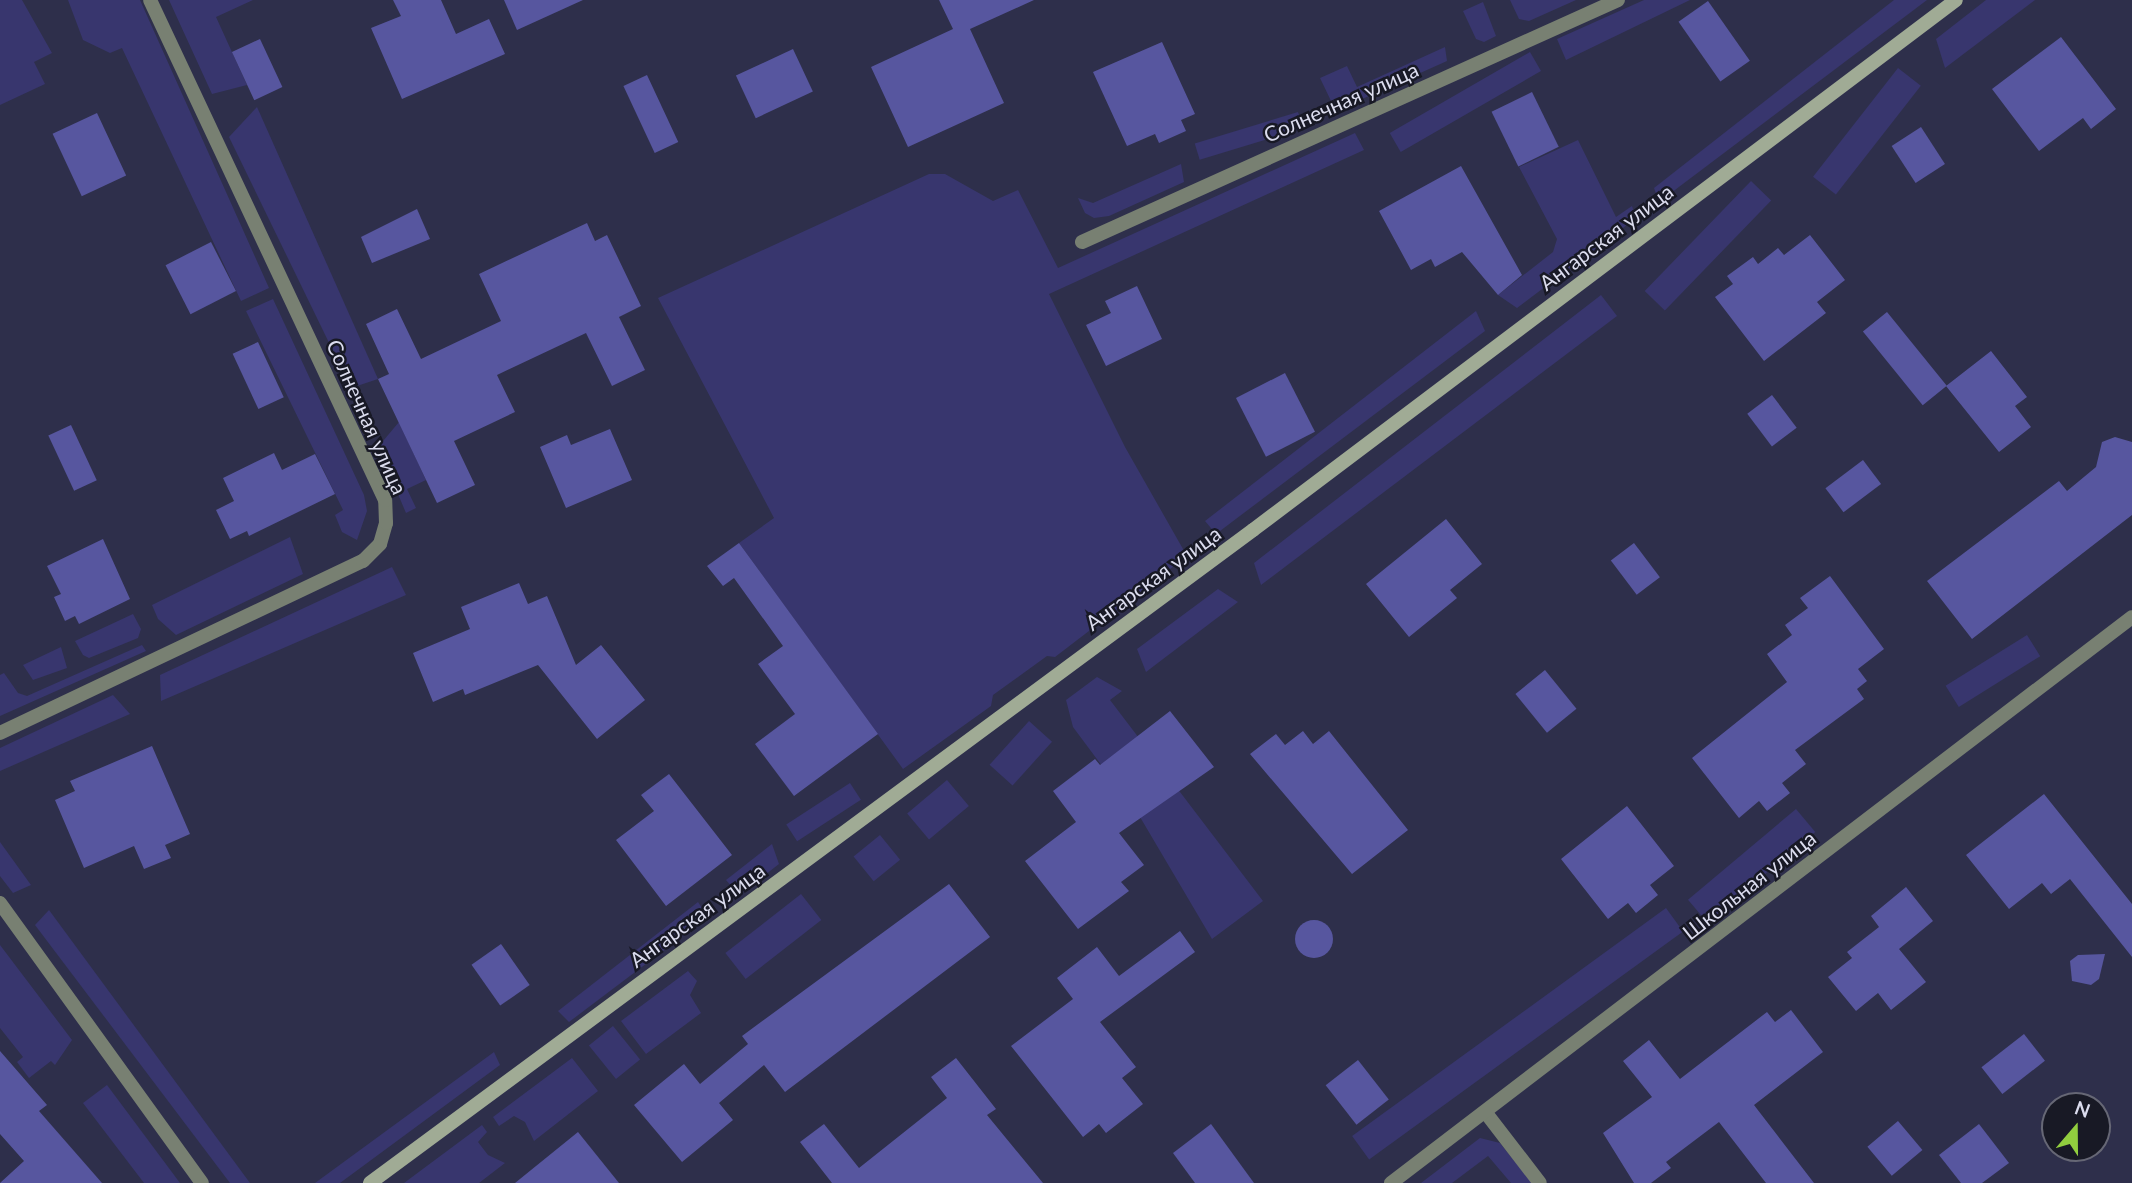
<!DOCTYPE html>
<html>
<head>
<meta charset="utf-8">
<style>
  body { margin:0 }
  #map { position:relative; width:2132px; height:1183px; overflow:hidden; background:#2e2f4b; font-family:Lato,sans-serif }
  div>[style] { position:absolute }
  .green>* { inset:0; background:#38366e; transform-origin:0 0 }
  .building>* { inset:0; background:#57569f; transform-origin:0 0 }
  .round { border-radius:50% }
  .street>* { height:14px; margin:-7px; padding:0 7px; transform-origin:7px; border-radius:7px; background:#788072 }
  .secondary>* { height:14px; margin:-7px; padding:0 7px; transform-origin:7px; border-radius:7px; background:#a0ab95 }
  span { translate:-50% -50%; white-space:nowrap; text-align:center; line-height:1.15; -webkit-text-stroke:5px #181925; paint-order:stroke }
  .street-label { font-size:21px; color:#dbdcee }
  .north { position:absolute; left:2041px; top:1092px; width:70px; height:70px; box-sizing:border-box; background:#181925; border:2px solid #666775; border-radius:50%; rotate:20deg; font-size:19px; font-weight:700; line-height:28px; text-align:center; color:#dbdcee }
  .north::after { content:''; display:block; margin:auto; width:24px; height:32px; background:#91cd3f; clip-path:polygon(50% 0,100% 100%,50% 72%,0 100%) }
</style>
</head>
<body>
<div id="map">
  <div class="green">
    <div style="clip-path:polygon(0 0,22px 0,52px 53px,34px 62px,45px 84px,0 105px)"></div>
    <div style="clip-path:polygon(68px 0,140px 0,269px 288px,241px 301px,122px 48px,110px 53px,83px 40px)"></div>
    <div style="clip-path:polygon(169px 0,253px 0,216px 17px,247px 85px,212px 94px)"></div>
    <div style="clip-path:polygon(1510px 0,1576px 0,1529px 21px,1519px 19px)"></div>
    <div style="clip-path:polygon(1644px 0,1690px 0,1566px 60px,1557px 39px)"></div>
    <div style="clip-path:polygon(1894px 0,1927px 0,1659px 202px,1654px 188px)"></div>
    <div style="clip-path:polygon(1986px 0,2035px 0,1945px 68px,1936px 39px)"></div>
    <div style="clip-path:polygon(1483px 2px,1496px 36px,1484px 42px,1476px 39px,1463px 11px)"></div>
    <div style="clip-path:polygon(1445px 47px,1447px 61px,1342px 108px,1332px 103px,1320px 78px,1347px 66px,1357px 87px)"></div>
    <div style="left:1530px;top:52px;width:22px;height:162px;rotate:60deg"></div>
    <div style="left:1898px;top:68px;width:29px;height:138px;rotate:38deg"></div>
    <div style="clip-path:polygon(257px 107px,378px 379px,351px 388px,229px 137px)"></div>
    <div style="left:1298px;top:112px;width:17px;height:108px;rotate:73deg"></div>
    <div style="clip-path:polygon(1355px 133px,1364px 150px,1049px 294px,1125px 447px,1187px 556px,1055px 657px,1047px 656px,993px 695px,991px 706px,903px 769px,739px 543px,774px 518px,658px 298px,929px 174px,945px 174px,993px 201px,1018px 190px,1058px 268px)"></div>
    <div style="clip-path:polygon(1578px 140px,1616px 217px,1632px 206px,1636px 218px,1517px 308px,1498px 295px,1553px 252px,1557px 239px,1519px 167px)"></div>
    <div style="clip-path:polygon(1181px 164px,1184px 182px,1109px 216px,1094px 218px,1085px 213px,1078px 198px,1093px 203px)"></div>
    <div style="left:1751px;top:181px;width:28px;height:153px;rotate:44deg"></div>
    <div style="clip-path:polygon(1601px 295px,1617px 316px,1261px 585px,1254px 563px)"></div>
    <div style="clip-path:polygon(273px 299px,364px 495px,367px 511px,357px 540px,342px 532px,335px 515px,343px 510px,246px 311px)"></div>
    <div style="clip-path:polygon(1476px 311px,1485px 331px,1216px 534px,1205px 521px)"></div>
    <div style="clip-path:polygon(399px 422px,426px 480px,407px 489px,416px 508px,406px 513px,378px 447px)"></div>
    <div style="clip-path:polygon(290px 537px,303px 574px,176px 635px,158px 619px,152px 605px)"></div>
    <div style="clip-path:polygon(392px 567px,406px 595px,161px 701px,160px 675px)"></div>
    <div style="clip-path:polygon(1218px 589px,1238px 602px,1146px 672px,1137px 649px)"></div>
    <div style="clip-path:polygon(133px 614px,141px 629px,138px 638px,89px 658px,83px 655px,75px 641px)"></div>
    <div style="left:2027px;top:635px;width:25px;height:96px;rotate:58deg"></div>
    <div style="clip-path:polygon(142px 645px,146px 651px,0 716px,0 675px,4px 673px,18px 693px,27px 696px)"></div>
    <div style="clip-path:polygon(61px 647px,67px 668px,33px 680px,23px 665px)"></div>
    <div style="clip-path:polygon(1097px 677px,1122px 691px,1110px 700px,1263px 901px,1212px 939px,1140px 817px,1073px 727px,1066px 700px)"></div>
    <div style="clip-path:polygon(113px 695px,130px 714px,0 771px,0 748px)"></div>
    <div style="left:1029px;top:721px;width:31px;height:59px;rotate:42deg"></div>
    <div style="left:947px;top:780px;width:34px;height:52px;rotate:50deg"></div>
    <div style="left:850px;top:783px;width:20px;height:76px;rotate:57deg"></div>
    <div style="left:1796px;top:809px;width:30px;height:141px;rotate:50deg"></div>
    <div style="left:880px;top:835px;width:32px;height:34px;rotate:51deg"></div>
    <div style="clip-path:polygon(0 842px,31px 885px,13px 893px,0 876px)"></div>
    <div style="clip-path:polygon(772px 844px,779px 864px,739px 895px,726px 880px)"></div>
    <div style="left:801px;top:894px;width:33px;height:96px;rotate:52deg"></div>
    <div style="clip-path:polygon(698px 902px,708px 917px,569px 1022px,558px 1011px)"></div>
    <div style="left:1666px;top:908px;width:29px;height:388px;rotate:54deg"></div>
    <div style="clip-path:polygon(49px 910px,250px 1183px,230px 1183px,35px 925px)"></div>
    <div style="clip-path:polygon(0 945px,72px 1040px,55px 1065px,51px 1061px,29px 1078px,17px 1062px,23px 1057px,0 1028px)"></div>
    <div style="clip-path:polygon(688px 971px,697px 981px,690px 995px,701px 1013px,646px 1054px,621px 1021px)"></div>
    <div style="left:613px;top:1026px;width:43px;height:31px;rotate:51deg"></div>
    <div style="clip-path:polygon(494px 1052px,500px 1065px,340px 1183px,315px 1183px)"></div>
    <div style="clip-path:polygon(572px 1058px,598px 1091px,534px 1141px,525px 1122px,514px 1116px,499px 1126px,493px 1117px)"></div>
    <div style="clip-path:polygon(107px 1085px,180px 1183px,144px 1183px,83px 1103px)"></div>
    <div style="clip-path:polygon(482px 1125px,487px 1132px,478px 1142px,488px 1155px,505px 1163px,479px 1183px,404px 1183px)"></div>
    <div style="clip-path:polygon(1480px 1138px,1500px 1143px,1532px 1183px,1511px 1183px,1488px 1156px,1452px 1183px,1421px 1183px)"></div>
  </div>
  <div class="building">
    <div style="clip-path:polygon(393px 0,441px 0,456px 34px,489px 19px,505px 54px,402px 99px,371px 28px,401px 16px)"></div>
    <div style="clip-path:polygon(504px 0,583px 0,517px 30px)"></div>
    <div style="clip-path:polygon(939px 0,1034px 0,970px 29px,1004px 103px,908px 147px,871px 67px,953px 29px)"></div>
    <div style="left:1708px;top:1px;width:73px;height:36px;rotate:55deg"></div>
    <div style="clip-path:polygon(2061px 37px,2116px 109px,2091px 129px,2083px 118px,2039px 151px,1992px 89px)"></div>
    <div style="left:260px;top:39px;width:53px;height:31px;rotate:65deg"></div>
    <div style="clip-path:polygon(1162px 42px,1195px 114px,1181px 120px,1186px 131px,1159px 143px,1155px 134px,1127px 146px,1093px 72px)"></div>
    <div style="left:793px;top:49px;width:47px;height:63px;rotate:65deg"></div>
    <div style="left:647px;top:75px;width:74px;height:26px;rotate:65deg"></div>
    <div style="left:1532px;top:92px;width:61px;height:45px;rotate:64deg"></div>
    <div style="left:97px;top:113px;width:69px;height:49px;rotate:65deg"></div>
    <div style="left:1921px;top:127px;width:44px;height:35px;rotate:57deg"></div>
    <div style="clip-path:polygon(1461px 166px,1522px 275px,1498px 295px,1462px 252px,1435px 267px,1431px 259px,1411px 270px,1379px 211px)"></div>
    <div style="clip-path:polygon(417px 209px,430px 239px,372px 263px,361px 237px)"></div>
    <div style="clip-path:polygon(587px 223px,595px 241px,607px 235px,641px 306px,619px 317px,645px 370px,612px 386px,586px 333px,497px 375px,515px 412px,454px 441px,475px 485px,437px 503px,378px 379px,389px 374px,366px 324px,397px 309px,421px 359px,501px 321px,479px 274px)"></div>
    <div style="clip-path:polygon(1810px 235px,1845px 280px,1817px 302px,1826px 313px,1764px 361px,1715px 297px,1733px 284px,1727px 276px,1753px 257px,1758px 264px,1778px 248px,1784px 255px)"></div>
    <div style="left:211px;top:242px;width:55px;height:51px;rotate:63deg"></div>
    <div style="clip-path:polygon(1137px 286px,1162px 339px,1106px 366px,1086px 325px,1111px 313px,1105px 301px)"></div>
    <div style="left:1887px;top:312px;width:95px;height:31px;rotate:51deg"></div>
    <div style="left:258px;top:342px;width:61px;height:28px;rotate:65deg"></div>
    <div style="clip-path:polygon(1991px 351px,2027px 397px,2015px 406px,2031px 427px,1999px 452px,1946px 386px)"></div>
    <div style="left:1285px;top:373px;width:66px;height:55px;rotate:63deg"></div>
    <div style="left:1772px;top:395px;width:41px;height:31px;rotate:53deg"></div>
    <div style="left:71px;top:425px;width:61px;height:25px;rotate:65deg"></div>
    <div style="clip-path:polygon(610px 429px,632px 480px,566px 508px,540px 447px,567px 435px,571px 445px)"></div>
    <div style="clip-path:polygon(2115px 437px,2132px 442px,2132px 515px,1972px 639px,1927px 581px,2059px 481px,2067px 491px,2096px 467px,2102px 442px)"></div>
    <div style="clip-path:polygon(274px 453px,282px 470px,315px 454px,335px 494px,249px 536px,247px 531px,230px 539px,216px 510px,234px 501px,223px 478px)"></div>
    <div style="left:1863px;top:460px;width:30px;height:47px;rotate:53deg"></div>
    <div style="clip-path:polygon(1446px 519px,1482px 564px,1450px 590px,1457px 598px,1409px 637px,1366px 584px)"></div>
    <div style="clip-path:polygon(103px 539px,130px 599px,79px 624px,75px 616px,65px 621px,54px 597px,61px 594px,47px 566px)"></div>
    <div style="clip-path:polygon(739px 543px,878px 734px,794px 796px,755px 744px,795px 714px,758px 664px,783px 646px,734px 578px,723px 586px,707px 566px)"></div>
    <div style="left:1634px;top:543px;width:43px;height:29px;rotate:53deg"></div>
    <div style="clip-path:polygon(1830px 576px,1884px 649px,1858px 669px,1867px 681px,1857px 689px,1864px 699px,1795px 750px,1806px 764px,1782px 783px,1790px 793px,1767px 811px,1759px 801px,1739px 818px,1692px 758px,1787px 682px,1767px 654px,1792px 635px,1785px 625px,1808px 608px,1800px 598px)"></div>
    <div style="clip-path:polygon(519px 583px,528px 604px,547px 596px,576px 665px,601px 645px,645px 700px,597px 739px,538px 665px,465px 695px,463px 689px,433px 702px,413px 653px,470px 629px,461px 607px)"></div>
    <div style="left:1545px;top:670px;width:50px;height:38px;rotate:51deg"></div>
    <div style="clip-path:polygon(1170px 711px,1214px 767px,1119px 833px,1144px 865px,1121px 882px,1129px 891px,1078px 929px,1025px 861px,1076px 822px,1053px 791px,1095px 759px,1100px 765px)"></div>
    <div style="clip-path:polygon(1303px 731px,1313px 744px,1329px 731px,1408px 830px,1352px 874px,1250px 754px,1276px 734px,1285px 745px)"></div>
    <div style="clip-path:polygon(152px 746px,190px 834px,165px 845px,171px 858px,144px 869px,134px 846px,84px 868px,55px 800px,75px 791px,70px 781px)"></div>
    <div style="clip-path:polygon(669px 774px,732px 855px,666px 906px,616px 840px,654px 811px,641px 795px)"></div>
    <div style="clip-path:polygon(2044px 794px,2132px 904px,2132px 957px,2070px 879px,2051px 894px,2042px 883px,2009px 909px,1966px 855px)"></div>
    <div style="clip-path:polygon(1627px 806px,1674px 866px,1650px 885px,1658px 895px,1636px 913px,1628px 903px,1608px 919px,1561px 859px)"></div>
    <div style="clip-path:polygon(949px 884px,990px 937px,785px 1092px,764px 1065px,719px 1103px,733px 1120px,682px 1162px,634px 1105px,684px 1064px,700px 1084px,748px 1044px,742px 1036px)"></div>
    <div style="clip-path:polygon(1906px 887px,1933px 921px,1899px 949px,1926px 982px,1891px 1010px,1878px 993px,1856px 1011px,1828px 977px,1852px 958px,1847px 952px,1879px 927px,1871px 916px)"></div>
    <div class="round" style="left:1295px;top:920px;width:38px;height:38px"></div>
    <div style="clip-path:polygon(1180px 931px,1195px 952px,1100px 1022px,1136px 1067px,1122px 1078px,1143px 1104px,1106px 1133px,1099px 1124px,1083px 1137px,1011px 1046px,1073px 999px,1057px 978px,1097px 947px,1119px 976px)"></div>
    <div style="left:501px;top:944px;width:50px;height:36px;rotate:55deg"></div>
    <div style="clip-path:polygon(2105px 954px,2099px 979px,2091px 985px,2072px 981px,2070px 961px,2078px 955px)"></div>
    <div style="clip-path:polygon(1791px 1010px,1823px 1052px,1754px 1105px,1814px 1183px,1766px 1183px,1719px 1122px,1666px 1162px,1671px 1168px,1651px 1183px,1634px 1183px,1603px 1133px,1652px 1097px,1623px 1061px,1649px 1040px,1680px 1079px,1767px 1012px,1775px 1022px)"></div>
    <div style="left:2024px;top:1034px;width:34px;height:54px;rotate:52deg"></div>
    <div style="clip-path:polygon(0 1051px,47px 1105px,39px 1111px,102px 1183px,0 1183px,24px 1161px,0 1134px)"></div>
    <div style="clip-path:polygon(956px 1058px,996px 1109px,987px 1115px,1043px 1183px,832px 1183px,800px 1142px,824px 1124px,859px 1168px,947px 1098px,931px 1077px)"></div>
    <div style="left:1358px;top:1060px;width:50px;height:41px;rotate:52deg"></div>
    <div style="left:1898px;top:1121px;width:38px;height:40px;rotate:50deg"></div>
    <div style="clip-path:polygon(1211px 1124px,1254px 1183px,1195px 1183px,1173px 1153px)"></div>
    <div style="clip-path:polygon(1979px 1124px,2009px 1163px,1982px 1183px,1961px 1183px,1939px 1155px)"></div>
    <div style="clip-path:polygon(578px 1132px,619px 1183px,515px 1183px)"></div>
  </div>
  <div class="street">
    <div style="left:1082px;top:242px;width:588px;rotate:-24.3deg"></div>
    <div style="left:0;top:733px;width:402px;rotate:-25.4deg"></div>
    <div style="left:363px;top:561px;width:24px;rotate:-45deg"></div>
    <div style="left:380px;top:544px;width:22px;rotate:-74deg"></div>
    <div style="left:386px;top:523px;width:23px;rotate:-92deg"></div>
    <div style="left:385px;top:500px;width:552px;rotate:-115.17deg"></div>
    <div style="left:0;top:903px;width:345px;rotate:54.2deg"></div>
    <div style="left:1486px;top:1113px;width:88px;rotate:52.4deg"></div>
    <div style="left:1391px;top:1183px;width:932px;rotate:-37.37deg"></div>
  </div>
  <div class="secondary">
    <div style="left:370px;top:1183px;width:1098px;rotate:-36.48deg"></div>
    <div style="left:1253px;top:530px;width:880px;rotate:-37.01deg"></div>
  </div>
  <div class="street-label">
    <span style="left:1341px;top:102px;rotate:-24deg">Солнечная улица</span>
    <span style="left:1606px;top:237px;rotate:-37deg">Ангарская улица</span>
    <span style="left:367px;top:417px;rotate:66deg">Солнечная улица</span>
    <span style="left:1153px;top:578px;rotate:-36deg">Ангарская улица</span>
    <span style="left:1749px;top:885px;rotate:-38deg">Школьная улица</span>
    <span style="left:697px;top:915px;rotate:-36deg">Ангарская улица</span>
  </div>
  <div class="north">N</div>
</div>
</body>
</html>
